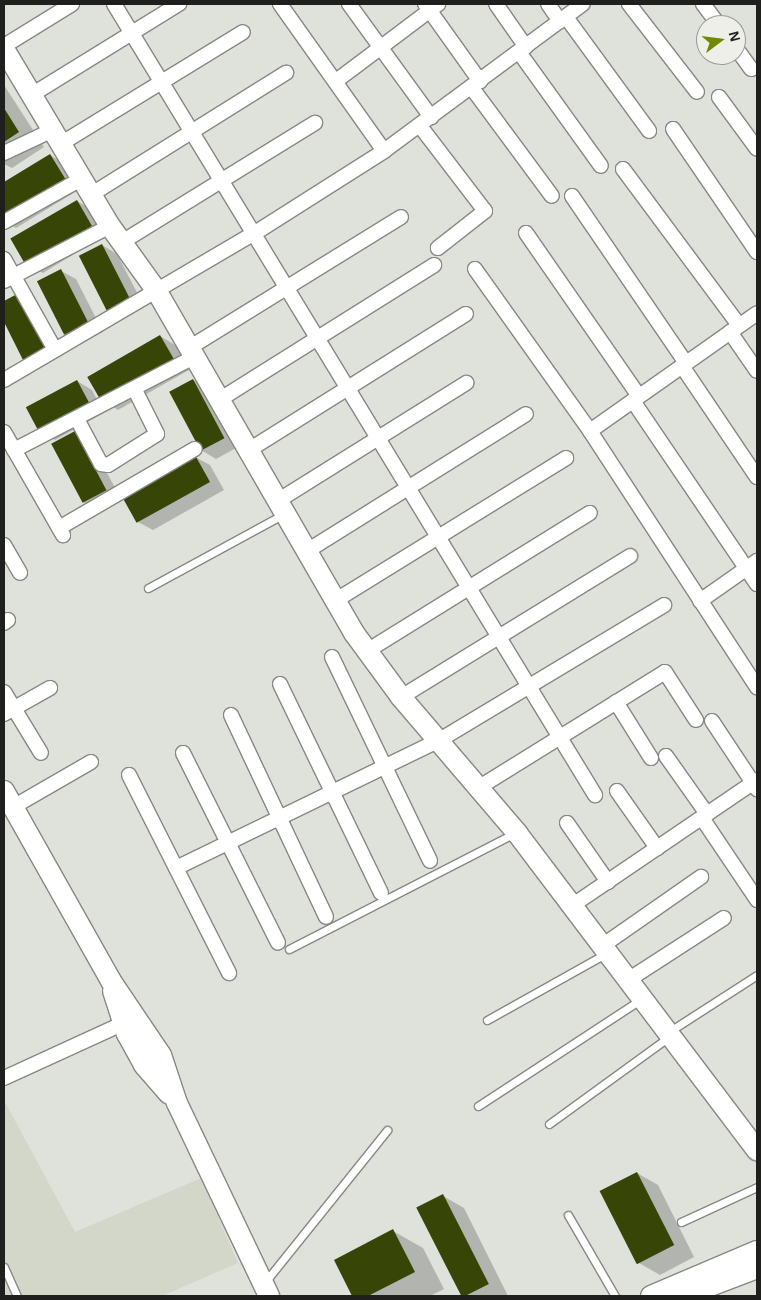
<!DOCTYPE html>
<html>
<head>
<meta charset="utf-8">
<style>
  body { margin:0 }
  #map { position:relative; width:761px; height:1300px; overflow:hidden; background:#dfe2db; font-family:Helvetica,sans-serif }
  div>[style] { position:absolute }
  .built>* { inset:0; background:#d2d7ca }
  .shadow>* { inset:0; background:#0003 }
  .building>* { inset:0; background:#374507; transform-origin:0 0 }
  .roads { filter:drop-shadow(1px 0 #868882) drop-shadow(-1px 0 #868882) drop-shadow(0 1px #868882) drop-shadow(0 -1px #868882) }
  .lane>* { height:7px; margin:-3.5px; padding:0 3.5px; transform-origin:3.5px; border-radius:3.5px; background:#fff }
  .street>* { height:14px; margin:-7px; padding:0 7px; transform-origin:7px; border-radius:7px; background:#fff }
  .secondary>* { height:20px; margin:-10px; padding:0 10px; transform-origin:10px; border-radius:10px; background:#fff }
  span { translate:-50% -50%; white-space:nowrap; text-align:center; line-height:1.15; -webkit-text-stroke:5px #edefe8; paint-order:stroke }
  .frame { position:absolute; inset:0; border:5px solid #1f201d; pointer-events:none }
  .north { position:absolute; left:696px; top:15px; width:50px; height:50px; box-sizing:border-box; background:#edefe8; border:1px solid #9b9c97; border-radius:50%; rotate:75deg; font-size:14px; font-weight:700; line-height:20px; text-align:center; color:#1f201d }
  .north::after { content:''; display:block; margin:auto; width:18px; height:22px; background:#6f8a00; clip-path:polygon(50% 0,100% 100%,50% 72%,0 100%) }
</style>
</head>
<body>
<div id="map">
  <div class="built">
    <div style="clip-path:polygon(4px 1100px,75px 1232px,201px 1178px,238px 1263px,162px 1296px,4px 1296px)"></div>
  </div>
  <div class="shadow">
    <div style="clip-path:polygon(4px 85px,44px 147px,12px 168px,4px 164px)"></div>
    <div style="clip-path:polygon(50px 155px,65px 164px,80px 189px,16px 228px,4px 221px,4px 184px)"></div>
    <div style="clip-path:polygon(77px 201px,92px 210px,107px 234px,43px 273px,28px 265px)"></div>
    <div style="clip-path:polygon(102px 245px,117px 254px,144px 306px,122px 317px,107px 309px)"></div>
    <div style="clip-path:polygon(61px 271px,76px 279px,103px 332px,81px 343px,66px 334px)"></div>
    <div style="clip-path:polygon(19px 295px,34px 303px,61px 356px,39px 367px,24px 359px,4px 319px,4px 303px)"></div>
    <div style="clip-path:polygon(160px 336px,175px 345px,189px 370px,118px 410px,103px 401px)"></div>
    <div style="clip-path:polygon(193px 380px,208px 389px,238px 447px,216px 459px,201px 450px)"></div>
    <div style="clip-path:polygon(77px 381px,92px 390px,104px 413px,55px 440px,40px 431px)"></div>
    <div style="clip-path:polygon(75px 432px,90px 441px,121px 499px,98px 511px,83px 502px)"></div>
    <div style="clip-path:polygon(195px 457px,210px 465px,224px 490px,153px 530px,138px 522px)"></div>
    <div style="clip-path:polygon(637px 1173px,658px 1185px,694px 1257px,660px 1275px,639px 1263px)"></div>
    <div style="clip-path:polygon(443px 1196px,464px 1208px,508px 1296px,462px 1296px,417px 1209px)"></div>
    <div style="clip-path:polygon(393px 1231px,423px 1248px,444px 1289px,430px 1296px,354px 1296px,335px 1260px)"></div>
  </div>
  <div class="building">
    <div style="clip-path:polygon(4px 108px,19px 132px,4px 142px)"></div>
    <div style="clip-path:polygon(50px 154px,66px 180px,4px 218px,4px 182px)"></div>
    <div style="left:77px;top:200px;width:30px;height:77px;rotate:60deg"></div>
    <div style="left:102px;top:244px;width:61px;height:26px;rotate:63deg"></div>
    <div style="left:61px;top:269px;width:60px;height:27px;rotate:63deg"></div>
    <div style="clip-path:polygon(19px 293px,47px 347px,23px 360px,4px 322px,4px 301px)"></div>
    <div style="left:160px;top:335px;width:30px;height:84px;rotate:60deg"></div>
    <div style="left:193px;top:379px;width:67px;height:27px;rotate:62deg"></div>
    <div style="left:77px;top:380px;width:27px;height:58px;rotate:62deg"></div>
    <div style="left:75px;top:431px;width:67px;height:27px;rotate:62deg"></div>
    <div style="left:195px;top:455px;width:31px;height:84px;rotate:61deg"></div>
    <div style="left:637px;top:1172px;width:82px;height:42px;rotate:63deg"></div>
    <div style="left:443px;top:1194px;width:101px;height:30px;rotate:63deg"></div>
    <div style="clip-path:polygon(393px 1229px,415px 1272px,368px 1296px,352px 1296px,334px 1260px)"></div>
  </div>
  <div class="roads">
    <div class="lane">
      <div style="left:148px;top:588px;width:155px;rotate:-28.6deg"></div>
      <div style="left:289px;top:949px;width:254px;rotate:-27.2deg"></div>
      <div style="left:487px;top:1020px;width:135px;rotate:-29.2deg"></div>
      <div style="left:670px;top:1031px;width:103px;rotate:-32.8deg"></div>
      <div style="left:478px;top:1106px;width:194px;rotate:-33.2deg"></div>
      <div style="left:549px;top:1124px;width:150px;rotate:-36deg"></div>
      <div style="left:568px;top:1215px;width:94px;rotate:59.9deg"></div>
      <div style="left:681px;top:1222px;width:84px;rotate:-24.7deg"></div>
      <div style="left:4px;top:1267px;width:32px;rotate:66deg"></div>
      <div style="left:265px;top:1282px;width:195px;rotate:-51.2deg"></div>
    </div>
    <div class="street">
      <div style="left:114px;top:4px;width:926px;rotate:58.7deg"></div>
      <div style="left:280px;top:4px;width:180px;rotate:54.7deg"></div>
      <div style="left:349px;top:4px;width:140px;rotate:54deg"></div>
      <div style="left:425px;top:4px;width:95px;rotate:54.5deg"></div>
      <div style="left:496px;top:4px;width:52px;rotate:55.1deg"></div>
      <div style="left:548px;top:4px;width:21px;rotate:55deg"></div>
      <div style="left:629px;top:4px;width:111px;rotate:52.3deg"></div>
      <div style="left:703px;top:4px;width:26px;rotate:53deg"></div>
      <div style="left:566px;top:17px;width:141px;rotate:53.9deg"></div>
      <div style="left:4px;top:46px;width:80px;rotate:-31.7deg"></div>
      <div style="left:736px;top:48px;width:26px;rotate:54deg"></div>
      <div style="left:519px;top:52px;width:140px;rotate:54.3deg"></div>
      <div style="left:336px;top:81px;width:128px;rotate:-37deg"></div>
      <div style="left:472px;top:88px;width:134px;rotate:53.5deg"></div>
      <div style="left:33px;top:94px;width:172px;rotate:-31.7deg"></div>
      <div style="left:719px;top:97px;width:64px;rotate:53.8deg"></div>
      <div style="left:420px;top:126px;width:107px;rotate:52.6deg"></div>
      <div style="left:485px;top:211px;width:60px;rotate:141.8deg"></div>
      <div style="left:673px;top:129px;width:149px;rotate:55.7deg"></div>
      <div style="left:62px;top:143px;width:212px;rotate:-31.5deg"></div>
      <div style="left:4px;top:153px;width:56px;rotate:-25.2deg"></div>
      <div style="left:623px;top:169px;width:194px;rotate:53.4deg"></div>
      <div style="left:92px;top:194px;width:229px;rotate:-32deg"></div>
      <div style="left:572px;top:196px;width:202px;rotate:55.7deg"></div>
      <div style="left:4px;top:222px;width:88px;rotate:-29.2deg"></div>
      <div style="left:526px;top:233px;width:198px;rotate:55.3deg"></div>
      <div style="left:122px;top:242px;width:227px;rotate:-31.7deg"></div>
      <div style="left:4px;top:259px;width:104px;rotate:60.7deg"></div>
      <div style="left:475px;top:269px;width:199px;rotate:54.6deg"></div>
      <div style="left:590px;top:431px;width:306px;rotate:56.9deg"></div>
      <div style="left:4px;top:281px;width:119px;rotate:-27.4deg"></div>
      <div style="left:730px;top:332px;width:47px;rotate:55.3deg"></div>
      <div style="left:189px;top:348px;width:249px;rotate:-31.7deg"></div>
      <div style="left:682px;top:366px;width:134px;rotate:56deg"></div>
      <div style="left:4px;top:380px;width:291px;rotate:-30.4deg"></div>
      <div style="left:255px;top:233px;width:153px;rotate:-32.4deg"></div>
      <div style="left:384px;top:151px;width:247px;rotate:-36.5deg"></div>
      <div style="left:219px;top:400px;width:254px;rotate:-32.1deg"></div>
      <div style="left:633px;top:401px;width:221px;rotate:55.9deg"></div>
      <div style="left:77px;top:419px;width:51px;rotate:61.9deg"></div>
      <div style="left:101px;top:464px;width:7px;rotate:8deg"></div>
      <div style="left:108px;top:465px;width:58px;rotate:-32.3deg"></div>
      <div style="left:157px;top:434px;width:51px;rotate:-116.6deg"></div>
      <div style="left:590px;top:431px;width:204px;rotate:-35.2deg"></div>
      <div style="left:4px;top:432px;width:119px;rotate:60.2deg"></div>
      <div style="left:14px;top:450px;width:203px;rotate:-27.3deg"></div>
      <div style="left:249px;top:450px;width:256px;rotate:-32.1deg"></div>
      <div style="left:279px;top:500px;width:221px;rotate:-32deg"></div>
      <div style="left:59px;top:528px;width:157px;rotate:-30.2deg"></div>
      <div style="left:4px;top:545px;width:32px;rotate:60deg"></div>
      <div style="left:307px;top:551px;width:258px;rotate:-32deg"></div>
      <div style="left:700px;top:601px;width:70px;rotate:-35.1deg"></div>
      <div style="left:333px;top:602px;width:274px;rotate:-31.7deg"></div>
      <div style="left:4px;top:623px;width:5px;rotate:-37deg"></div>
      <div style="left:367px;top:651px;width:262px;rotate:-31.8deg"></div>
      <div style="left:332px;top:657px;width:226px;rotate:64.3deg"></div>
      <div style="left:280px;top:684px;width:232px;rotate:64.2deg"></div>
      <div style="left:4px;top:692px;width:71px;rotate:58.8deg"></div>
      <div style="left:401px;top:697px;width:269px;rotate:-31.6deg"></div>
      <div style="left:616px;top:702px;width:66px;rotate:58deg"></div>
      <div style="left:4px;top:714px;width:53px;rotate:-29.5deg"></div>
      <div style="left:231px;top:715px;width:223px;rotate:64.8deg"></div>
      <div style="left:712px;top:721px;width:82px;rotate:56.5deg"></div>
      <div style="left:183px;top:753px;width:212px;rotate:63.4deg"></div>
      <div style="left:666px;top:756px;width:71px;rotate:54.7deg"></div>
      <div style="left:129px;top:775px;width:222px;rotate:63.2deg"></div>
      <div style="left:478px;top:788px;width:220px;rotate:-31.8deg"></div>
      <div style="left:665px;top:672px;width:57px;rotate:57.1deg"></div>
      <div style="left:617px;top:791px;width:70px;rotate:54.9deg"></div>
      <div style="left:13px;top:807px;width:90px;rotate:-30deg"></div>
      <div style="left:702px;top:818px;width:99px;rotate:56.1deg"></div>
      <div style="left:567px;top:823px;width:72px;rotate:55.2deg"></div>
      <div style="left:176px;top:868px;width:291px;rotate:-25.9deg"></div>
      <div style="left:438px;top:741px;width:264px;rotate:-31deg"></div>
      <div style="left:573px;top:905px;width:222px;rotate:-34.2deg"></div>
      <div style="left:602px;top:946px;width:121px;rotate:-34.9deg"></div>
      <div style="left:628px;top:980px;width:114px;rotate:-32.9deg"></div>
      <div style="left:4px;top:1078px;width:130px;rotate:-24.6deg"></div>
    </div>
    <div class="secondary">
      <div style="left:4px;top:49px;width:206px;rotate:59.1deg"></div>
      <div style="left:110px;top:226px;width:79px;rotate:54.3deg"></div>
      <div style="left:156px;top:290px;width:396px;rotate:60deg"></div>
      <div style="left:354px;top:633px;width:79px;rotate:53.7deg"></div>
      <div style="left:401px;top:697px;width:179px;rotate:49.5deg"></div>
      <div style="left:517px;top:833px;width:398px;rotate:52.9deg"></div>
      <div style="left:4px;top:791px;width:218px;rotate:60.6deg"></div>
      <div style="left:111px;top:981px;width:89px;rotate:56deg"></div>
      <div style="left:161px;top:1055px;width:51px;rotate:71.6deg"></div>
      <div style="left:177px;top:1103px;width:214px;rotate:64.5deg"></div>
      <div style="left:113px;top:991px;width:45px;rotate:72deg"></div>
      <div style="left:127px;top:1034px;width:35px;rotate:61deg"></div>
      <div style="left:144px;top:1065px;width:38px;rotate:49deg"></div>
      <div style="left:651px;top:1296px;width:115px;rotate:-23deg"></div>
      <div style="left:684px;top:1296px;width:78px;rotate:-21deg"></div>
    </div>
  </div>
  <div class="frame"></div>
  <div class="north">N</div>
</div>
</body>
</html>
